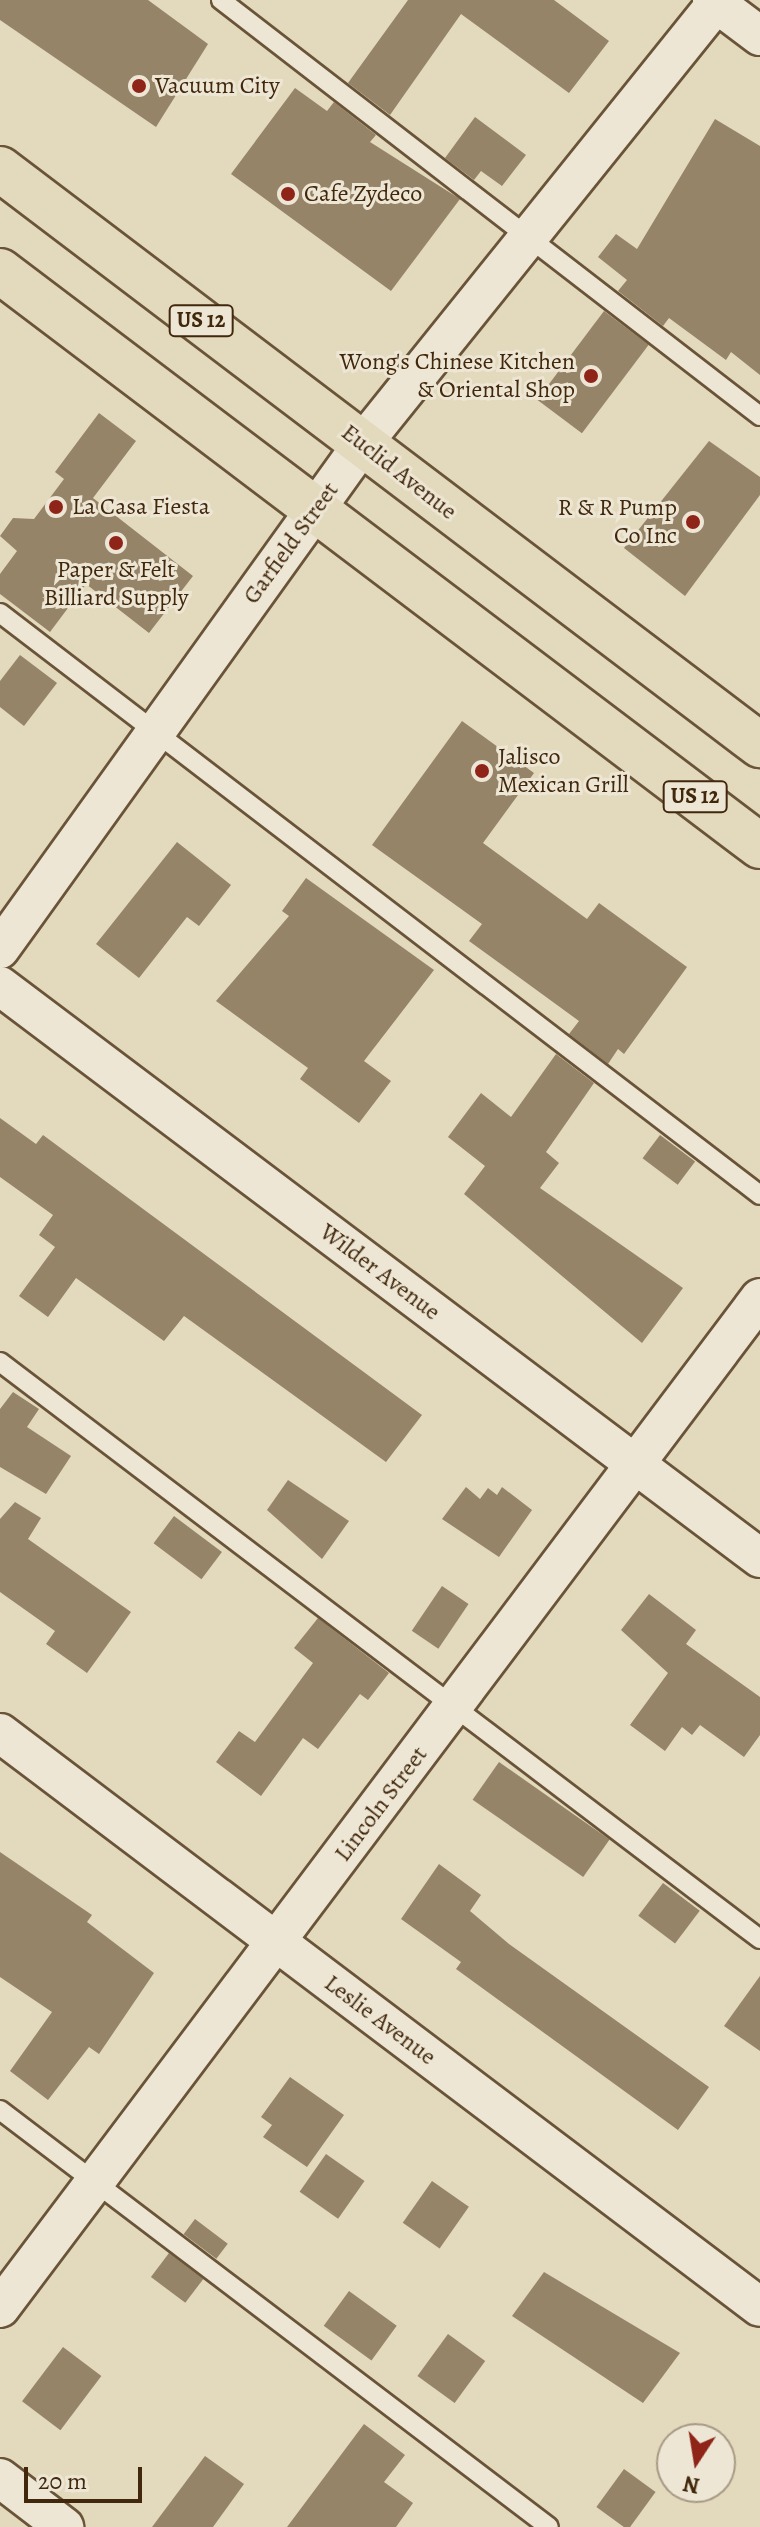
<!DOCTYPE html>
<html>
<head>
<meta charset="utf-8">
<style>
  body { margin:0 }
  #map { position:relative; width:760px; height:2527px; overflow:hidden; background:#e3d9bd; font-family:Alegreya,serif }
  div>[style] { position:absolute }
  .building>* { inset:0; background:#958468; transform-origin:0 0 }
  .roads { filter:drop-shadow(2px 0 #6a5438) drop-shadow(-2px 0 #6a5438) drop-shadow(0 2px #6a5438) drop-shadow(0 -2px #6a5438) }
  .service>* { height:18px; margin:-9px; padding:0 9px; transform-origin:9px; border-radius:9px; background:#ede6d4 }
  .minor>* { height:38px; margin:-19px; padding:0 19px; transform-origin:19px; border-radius:19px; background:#ede6d4 }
  .trunk>* { height:44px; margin:-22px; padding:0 22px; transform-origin:22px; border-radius:22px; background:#e3d9bd }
  .dots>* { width:22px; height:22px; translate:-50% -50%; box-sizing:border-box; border:4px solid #ede6d4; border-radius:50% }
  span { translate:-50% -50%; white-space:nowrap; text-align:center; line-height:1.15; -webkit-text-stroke:6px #ede6d4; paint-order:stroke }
  .shield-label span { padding:2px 6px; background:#ede6d4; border:2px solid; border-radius:6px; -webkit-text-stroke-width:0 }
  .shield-label { font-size:22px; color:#41270b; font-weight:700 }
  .poi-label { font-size:24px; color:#41270b }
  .left { translate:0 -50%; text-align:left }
  .right { translate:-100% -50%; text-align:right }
  .street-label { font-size:24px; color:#41270b }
  .north { position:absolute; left:656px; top:2423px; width:80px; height:80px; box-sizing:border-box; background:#ede6d4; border:2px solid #a89a84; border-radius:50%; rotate:192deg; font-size:22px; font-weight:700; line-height:32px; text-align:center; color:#41270b }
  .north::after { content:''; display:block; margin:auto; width:28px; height:36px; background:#8f2418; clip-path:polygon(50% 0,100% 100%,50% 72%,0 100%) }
  .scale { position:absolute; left:24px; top:2467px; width:118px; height:36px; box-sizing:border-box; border:4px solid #41270b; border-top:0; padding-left:10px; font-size:24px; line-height:28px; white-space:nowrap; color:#41270b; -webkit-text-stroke:6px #ede6d4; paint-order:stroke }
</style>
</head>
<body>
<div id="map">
  <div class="building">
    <div style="clip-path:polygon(0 0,148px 0,208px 44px,156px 127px,0 20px)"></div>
    <div style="clip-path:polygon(408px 0,554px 0,609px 41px,569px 93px,461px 14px,390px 115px,348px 83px)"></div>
    <div style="clip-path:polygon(295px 88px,327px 111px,334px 102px,376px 135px,370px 142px,460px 199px,391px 291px,231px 174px)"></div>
    <div style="clip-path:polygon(475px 117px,526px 155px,502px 186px,481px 171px,474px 180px,445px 158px)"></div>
    <div style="clip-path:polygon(715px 119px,760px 146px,760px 375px,731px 352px,726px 360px,669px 318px,663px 326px,618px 291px,627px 280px,598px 257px,616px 234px,637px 249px)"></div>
    <div style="left:604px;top:311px;width:56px;height:111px;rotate:37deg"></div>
    <div style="clip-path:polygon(99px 413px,136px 441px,93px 498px,193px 576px,149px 633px,86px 584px,50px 632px,0 594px,0 574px,17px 551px,0 536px,13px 518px,34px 519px,64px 479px,55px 472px)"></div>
    <div style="clip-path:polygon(709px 441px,760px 477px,760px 495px,685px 596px,624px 548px)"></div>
    <div style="clip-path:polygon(20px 655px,57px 683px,24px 726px,0 707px,0 681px)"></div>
    <div style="clip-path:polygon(462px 721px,534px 773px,483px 843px,587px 919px,599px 903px,687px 967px,624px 1054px,618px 1049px,608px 1064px,569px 1034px,579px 1021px,469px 941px,482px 924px,372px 845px)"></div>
    <div style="clip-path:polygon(177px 842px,231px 885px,199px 926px,187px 917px,139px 978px,96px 944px)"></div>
    <div style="clip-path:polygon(306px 878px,434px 970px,364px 1061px,391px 1081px,359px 1123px,300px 1079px,308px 1068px,216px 1001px,289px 916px,282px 911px)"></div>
    <div style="clip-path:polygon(556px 1054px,594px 1083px,546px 1152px,559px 1163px,540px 1188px,683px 1288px,642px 1343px,464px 1194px,485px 1166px,448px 1137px,481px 1093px,511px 1117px)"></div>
    <div style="clip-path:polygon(0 1118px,36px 1144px,43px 1135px,422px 1415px,386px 1462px,184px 1316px,164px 1341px,76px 1278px,48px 1317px,19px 1296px,55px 1247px,39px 1235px,53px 1215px,0 1177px)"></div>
    <div style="left:660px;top:1135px;width:44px;height:29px;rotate:37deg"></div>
    <div style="clip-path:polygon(13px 1392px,39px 1409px,27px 1427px,71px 1456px,46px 1494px,0 1467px,0 1409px)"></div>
    <div style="clip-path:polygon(288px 1480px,349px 1521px,322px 1559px,267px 1510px)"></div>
    <div style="clip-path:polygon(466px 1487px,480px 1499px,488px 1488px,497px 1495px,502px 1487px,532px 1510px,499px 1557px,442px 1519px)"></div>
    <div style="clip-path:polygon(15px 1502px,41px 1518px,28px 1539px,131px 1612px,87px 1673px,46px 1644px,55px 1631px,0 1592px,0 1519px)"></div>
    <div style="left:174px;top:1516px;width:60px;height:34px;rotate:37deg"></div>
    <div style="left:442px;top:1586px;width:32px;height:54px;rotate:34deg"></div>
    <div style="clip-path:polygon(649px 1594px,696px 1630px,686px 1644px,760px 1697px,760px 1735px,744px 1757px,700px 1725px,692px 1735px,682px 1727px,665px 1751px,630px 1725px,668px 1673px,621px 1630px)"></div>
    <div style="clip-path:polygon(318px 1618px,389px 1673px,368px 1700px,360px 1694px,318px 1749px,303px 1738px,261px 1796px,216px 1762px,239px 1731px,255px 1742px,313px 1663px,294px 1648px)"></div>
    <div style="left:499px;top:1762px;width:135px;height:46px;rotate:35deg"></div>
    <div style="clip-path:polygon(0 1852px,92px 1915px,87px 1922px,154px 1973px,99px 2054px,89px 2047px,48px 2100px,10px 2071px,52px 2012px,0 1977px)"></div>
    <div style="clip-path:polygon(439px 1864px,481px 1895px,470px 1911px,509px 1944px,709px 2087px,678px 2130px,456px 1969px,461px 1962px,401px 1919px)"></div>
    <div style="left:663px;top:1883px;width:46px;height:41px;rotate:37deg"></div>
    <div style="clip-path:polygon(760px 1976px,760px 2051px,724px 2026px)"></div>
    <div style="clip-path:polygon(290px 2077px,344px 2115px,307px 2167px,263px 2137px,272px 2125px,261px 2117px)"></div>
    <div style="left:326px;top:2154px;width:47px;height:46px;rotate:35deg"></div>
    <div style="left:432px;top:2181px;width:45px;height:51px;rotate:35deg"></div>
    <div style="left:195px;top:2219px;width:41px;height:19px;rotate:37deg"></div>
    <div style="left:169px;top:2253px;width:43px;height:30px;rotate:37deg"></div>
    <div style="clip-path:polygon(544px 2272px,680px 2353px,643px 2403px,512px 2316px)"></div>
    <div style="left:349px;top:2291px;width:59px;height:43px;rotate:36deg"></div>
    <div style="left:448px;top:2334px;width:46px;height:52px;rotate:36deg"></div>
    <div style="left:63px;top:2347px;width:48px;height:68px;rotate:37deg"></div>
    <div style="clip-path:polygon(364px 2424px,405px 2455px,384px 2482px,413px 2503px,396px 2527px,287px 2527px)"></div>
    <div style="clip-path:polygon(205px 2456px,244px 2484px,213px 2527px,152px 2527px)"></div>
    <div style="left:624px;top:2469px;width:39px;height:47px;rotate:36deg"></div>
  </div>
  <div class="roads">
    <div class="service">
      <div style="left:221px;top:0;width:681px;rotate:37.66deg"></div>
      <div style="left:0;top:613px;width:957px;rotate:37.44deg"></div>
      <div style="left:0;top:1362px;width:954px;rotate:37.21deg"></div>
      <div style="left:0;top:2110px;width:689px;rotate:37.22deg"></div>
    </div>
    <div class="minor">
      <div style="left:712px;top:0;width:60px;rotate:36.9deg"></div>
      <div style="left:0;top:949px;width:623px;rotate:-54.34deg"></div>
      <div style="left:363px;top:443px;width:568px;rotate:-51.21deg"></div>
      <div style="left:0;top:986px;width:951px;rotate:36.97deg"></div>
      <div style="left:0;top:1733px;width:952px;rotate:37.06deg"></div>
      <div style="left:0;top:2308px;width:1264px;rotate:-53.04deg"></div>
      <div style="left:0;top:2478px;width:81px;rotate:37.4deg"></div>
    </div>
    <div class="trunk">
      <div style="left:0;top:169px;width:954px;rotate:37.16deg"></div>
      <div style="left:0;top:271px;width:953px;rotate:37.11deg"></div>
    </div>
  </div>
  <div class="dots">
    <div style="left:139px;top:86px;background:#8f2418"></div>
    <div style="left:288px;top:194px;background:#8f2418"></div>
    <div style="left:591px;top:376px;background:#8f2418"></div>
    <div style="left:56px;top:507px;background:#8f2418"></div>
    <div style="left:693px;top:522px;background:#8f2418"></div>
    <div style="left:116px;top:543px;background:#8f2418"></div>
    <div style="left:482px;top:771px;background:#8f2418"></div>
  </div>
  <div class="shield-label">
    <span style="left:201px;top:321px">US 12</span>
    <span style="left:695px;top:797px">US 12</span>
  </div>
  <div class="poi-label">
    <span class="left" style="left:155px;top:86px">Vacuum City</span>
    <span class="left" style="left:304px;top:194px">Cafe Zydeco</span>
    <span class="right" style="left:575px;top:376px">Wong's Chinese Kitchen<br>&amp; Oriental Shop</span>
    <span class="left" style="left:72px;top:507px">La Casa Fiesta</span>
    <span class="right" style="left:677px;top:522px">R &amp; R Pump<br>Co Inc</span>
    <span style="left:116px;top:584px">Paper &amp; Felt<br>Billiard Supply</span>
    <span class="left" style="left:498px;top:771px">Jalisco<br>Mexican Grill</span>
  </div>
  <div class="street-label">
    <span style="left:399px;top:472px;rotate:38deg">Euclid Avenue</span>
    <span style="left:291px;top:543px;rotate:-54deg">Garfield Street</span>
    <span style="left:380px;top:1272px;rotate:37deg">Wilder Avenue</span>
    <span style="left:381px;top:1804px;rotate:-53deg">Lincoln Street</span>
    <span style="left:380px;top:2020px;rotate:37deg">Leslie Avenue</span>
  </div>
  <div class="north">N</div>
  <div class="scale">20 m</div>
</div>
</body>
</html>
